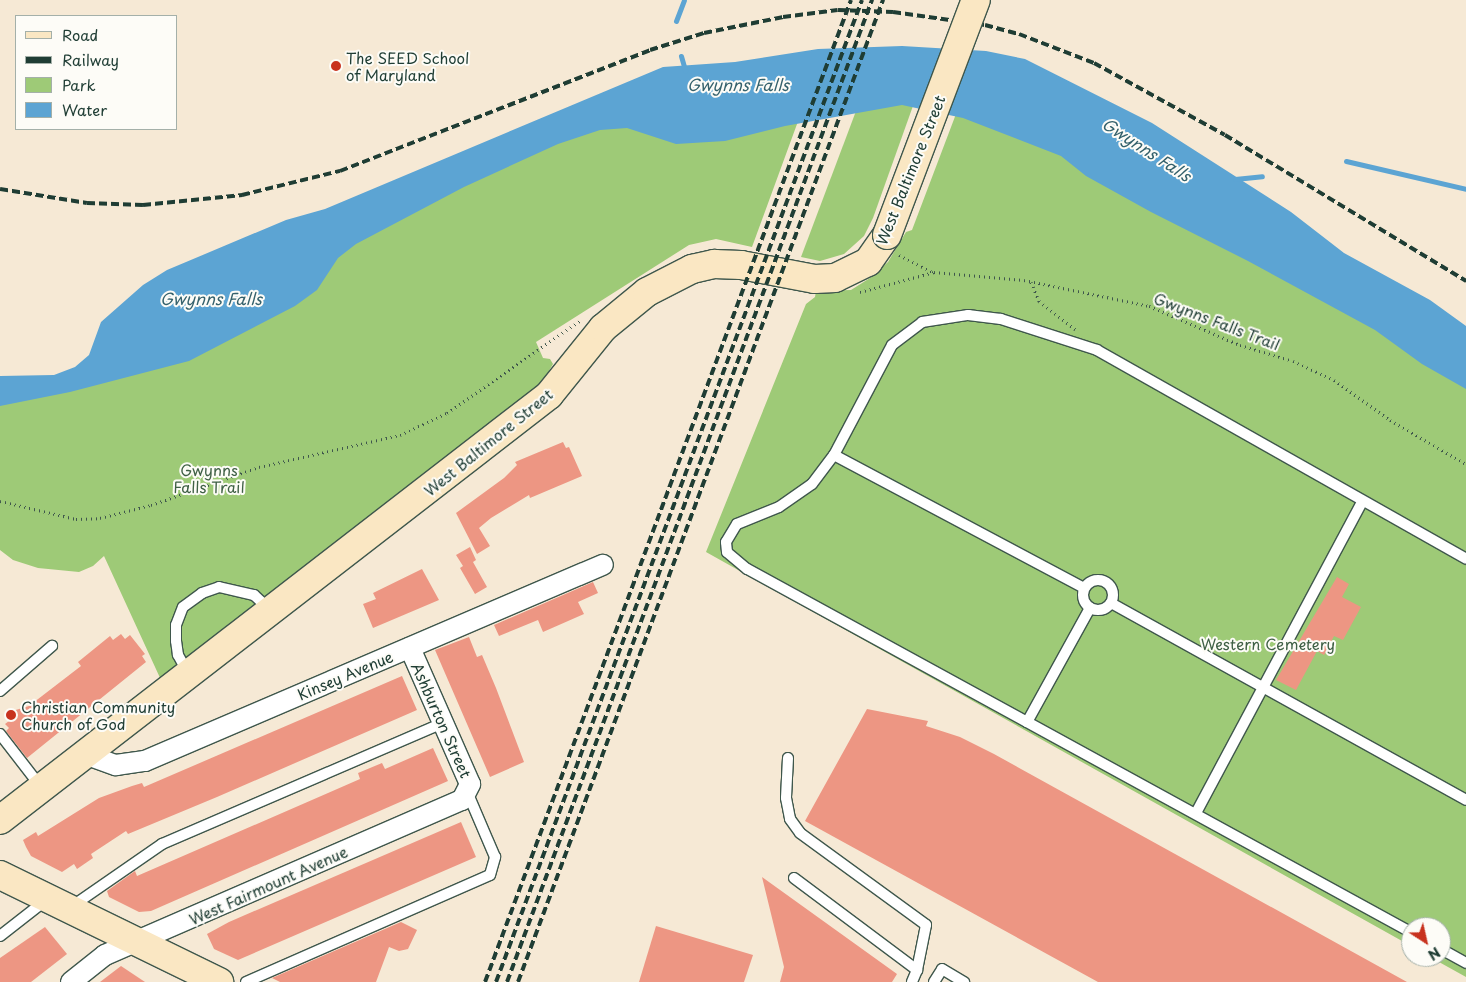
<!DOCTYPE html>
<html>
<head>
<meta charset="utf-8">
<style>
  body { margin:0 }
  #map { position:relative; width:1466px; height:982px; overflow:hidden; background:#f6e9d5; font-family:"Playpen Sans",sans-serif }
  div>[style] { position:absolute }
  .green>* { inset:0; background:#9eca77 }
  .water>* { inset:0; background:#5ca4d3 }
  .stream>* { height:5px; margin:-2.5px; padding:0 2.5px; transform-origin:2.5px; border-radius:2.5px; background:#5ca4d3 }
  .building>* { inset:0; background:#ed9683 }
  .path>* { height:3px; margin-top:-1.5px; transform-origin:0; background:repeating-linear-gradient(90deg,#3f574c 0 1px,transparent 0 5px) }
  .roads { filter:drop-shadow(1px 0 #3f574c) drop-shadow(-1px 0 #3f574c) drop-shadow(0 1px #3f574c) drop-shadow(0 -1px #3f574c) }
  .lane>* { height:10px; margin:-5px; padding:0 5px; transform-origin:5px; border-radius:5px; background:#fff }
  .lane>.ring { margin:-5px; padding:0; box-sizing:content-box; background:none; border:10px solid #fff; border-radius:50% }
  .street>* { height:20px; margin:-10px; padding:0 10px; transform-origin:10px; border-radius:10px; background:#fff }
  .secondary>* { height:28px; margin:-14px; padding:0 14px; transform-origin:14px; border-radius:14px; background:#fae7c3 }
  .rail>* { height:4px; margin-top:-2px; transform-origin:0; background:repeating-linear-gradient(90deg,#1f3d34 0 8px,transparent 0 12px) }
  .bridges { filter:drop-shadow(1px 0 #3f574c) drop-shadow(-1px 0 #3f574c) drop-shadow(0 1px #3f574c) drop-shadow(0 -1px #3f574c) }
  .secondary-bridge>* { height:28px; margin:-14px; padding:0 14px; transform-origin:14px; border-radius:14px; background:#fae7c3 }
  .dots>* { width:14px; height:14px; translate:-50% -50%; box-sizing:border-box; border:2px solid #fdfcf7; border-radius:50% }
  span { translate:-50% -50%; white-space:nowrap; text-align:center; line-height:1.15; -webkit-text-stroke:4px #fdfcf7; paint-order:stroke }
  .poi-label { font-size:15px; color:#1f3d34 }
  .left { translate:0 -50%; text-align:left }
  .street-label { font-size:15px; color:#1f3d34 }
  .park-label { font-size:15px; color:#3f6045 }
  .water-label { font-size:16px; color:#34616c; font-style:italic }
  .legend { position:absolute; left:15px; top:15px; width:162px; height:115px; box-sizing:border-box; background:#fdfcf7; border:1px solid #a4b0a9; margin:0; padding:6px 9px; list-style:none; font-size:15px; color:#1f3d34 }
  .legend li { display:flex; align-items:center; gap:10px; height:25px }
  .legend b { width:25px; border:1px solid #a4b0a9 }
  .north { position:absolute; left:1401px; top:917px; width:50px; height:50px; box-sizing:border-box; background:#fdfcf7; border:1px solid #a4b0a9; border-radius:50%; rotate:145deg; font-size:14px; font-weight:700; line-height:20px; text-align:center; color:#1f3d34 }
  .north::after { content:''; display:block; margin:auto; width:18px; height:22px; background:#c8321e; clip-path:polygon(50% 0,100% 100%,50% 72%,0 100%) }
</style>
</head>
<body>
<div id="map">
  <div class="green">
    <div style="clip-path:polygon(873px 66px,924px 75px,873px 218px,864px 236px,844px 254px,820px 261px,801px 257px)"></div>
    <div style="clip-path:polygon(970px 77px,1466px 353px,1466px 977px,1430px 957px,1441px 957px,1441px 927px,1411px 927px,1411px 946px,706px 552px,806px 304px,815px 297px,816px 291px,851px 290px,870px 278px,888px 262px,906px 232px,912px 230px)"></div>
    <div style="clip-path:polygon(808px 94px,752px 247px,716px 239px,689px 245px,536px 342px,543px 358px,550px 359px,553px 364px,540px 386px,161px 680px,104px 556px,93px 566px,79px 572px,38px 568px,13px 560px,0 550px,0 390px,95px 376px,350px 223px,552px 130px)"></div>
  </div>
  <div class="water">
    <div style="clip-path:polygon(902px 46px,986px 51px,1025px 59px,1152px 123px,1291px 212px,1344px 253px,1430px 300px,1466px 326px,1466px 389px,1422px 364px,1375px 330px,1248px 261px,1151px 212px,1086px 176px,1061px 156px,963px 118px,902px 105px,785px 126px,725px 141px,676px 144px,627px 128px,600px 130px,558px 144px,464px 187px,356px 244px,338px 258px,317px 290px,295px 306px,189px 361px,70px 392px,0 406px,0 376px,54px 375px,75px 367px,89px 355px,101px 322px,143px 285px,167px 270px,286px 220px,325px 209px,663px 67px,735px 62px,818px 49px)"></div>
  </div>
  <div class="stream">
    <div style="left:676px;top:21px;width:22px;rotate:-69deg"></div>
    <div style="left:681px;top:56px;width:15px;rotate:74deg"></div>
    <div style="left:1346px;top:161px;width:123px;rotate:13.1deg"></div>
    <div style="left:1235px;top:179px;width:27px;rotate:-6deg"></div>
  </div>
  <div class="building">
    <div style="clip-path:polygon(563px 442px,566px 448px,569px 447px,582px 476px,530px 498px,529px 495px,491px 518px,479px 528px,490px 546px,477px 554px,456px 513px,504px 478px,517px 465px,515px 462px)"></div>
    <div style="clip-path:polygon(470px 547px,476px 560px,473px 562px,487px 587px,475px 594px,460px 568px,463px 566px,456px 555px)"></div>
    <div style="clip-path:polygon(422px 569px,439px 600px,373px 628px,363px 604px,376px 599px,373px 593px)"></div>
    <div style="clip-path:polygon(1337px 577px,1349px 584px,1342px 597px,1361px 607px,1343px 640px,1334px 636px,1324px 655px,1317px 651px,1296px 690px,1276px 680px)"></div>
    <div style="clip-path:polygon(593px 582px,598px 593px,578px 602px,584px 614px,543px 632px,538px 620px,499px 636px,494px 625px)"></div>
    <div style="clip-path:polygon(121px 634px,125px 639px,130px 635px,145px 654px,142px 656px,146px 662px,27px 758px,6px 731px,9px 728px,5px 724px,13px 718px,9px 712px,29px 706px,81px 666px,78px 662px,110px 636px,113px 640px)"></div>
    <div style="clip-path:polygon(469px 637px,477px 657px,482px 655px,496px 688px,524px 762px,490px 777px,435px 650px)"></div>
    <div style="clip-path:polygon(402px 676px,417px 710px,217px 797px,128px 834px,126px 831px,91px 854px,93px 858px,77px 869px,74px 864px,62px 872px,31px 856px,26px 847px,23px 840px,36px 832px,38px 836px,99px 798px,132px 786px,142px 783px,144px 787px)"></div>
    <div style="clip-path:polygon(867px 709px,928px 721px,926px 726px,960px 737px,994px 754px,1407px 982px,1098px 982px,805px 821px)"></div>
    <div style="clip-path:polygon(433px 748px,448px 781px,151px 911px,139px 912px,109px 897px,107px 891px,135px 871px,137px 876px,328px 793px,360px 779px,358px 773px,382px 763px,385px 769px)"></div>
    <div style="clip-path:polygon(461px 822px,476px 857px,238px 960px,214px 949px,207px 934px,229px 922px)"></div>
    <div style="clip-path:polygon(762px 877px,897px 974px,892px 982px,780px 982px,784px 967px)"></div>
    <div style="clip-path:polygon(401px 922px,417px 930px,408px 949px,399px 951px,389px 947px,376px 982px,280px 982px,272px 978px)"></div>
    <div style="clip-path:polygon(656px 926px,753px 955px,744px 982px,639px 982px)"></div>
    <div style="clip-path:polygon(45px 927px,67px 954px,31px 982px,0 982px,0 958px)"></div>
    <div style="clip-path:polygon(121px 966px,145px 982px,100px 982px)"></div>
  </div>
  <div class="path">
    <div style="left:899px;top:255px;width:38px;rotate:27deg"></div>
    <div style="left:1031px;top:282px;width:21px;rotate:67deg"></div>
    <div style="left:1039px;top:301px;width:46px;rotate:37.9deg"></div>
    <div style="left:860px;top:292px;width:77px;rotate:-15.1deg"></div>
    <div style="left:934px;top:272px;width:90px;rotate:5.1deg"></div>
    <div style="left:1024px;top:280px;width:128px;rotate:11.7deg"></div>
    <div style="left:1149px;top:306px;width:99px;rotate:23.2deg"></div>
    <div style="left:1240px;top:345px;width:55px;rotate:16.8deg"></div>
    <div style="left:1293px;top:361px;width:45px;rotate:24.9deg"></div>
    <div style="left:1334px;top:380px;width:69px;rotate:35.5deg"></div>
    <div style="left:1390px;top:420px;width:88px;rotate:30.1deg"></div>
    <div style="left:0;top:501px;width:78px;rotate:13.3deg"></div>
    <div style="left:76px;top:519px;width:24px;rotate:-2deg"></div>
    <div style="left:100px;top:518px;width:53px;rotate:-14.3deg"></div>
    <div style="left:151px;top:505px;width:114px;rotate:-19.4deg"></div>
    <div style="left:259px;top:467px;width:145px;rotate:-12.8deg"></div>
    <div style="left:400px;top:435px;width:52px;rotate:-25.1deg"></div>
    <div style="left:447px;top:413px;width:163px;rotate:-34.8deg"></div>
  </div>
  <div class="roads">
    <div class="lane">
      <div style="left:834px;top:455px;width:283px;rotate:28deg"></div>
      <div class="ring" style="left:1083px;top:580px;width:20px;height:20px"></div>
      <div style="left:1111px;top:603px;width:406px;rotate:29deg"></div>
      <div style="left:1090px;top:608px;width:130px;rotate:118.9deg"></div>
      <div style="left:1027px;top:722px;width:438px;rotate:28.7deg"></div>
      <div style="left:188px;top:673px;width:21px;rotate:-119deg"></div>
      <div style="left:178px;top:655px;width:14px;rotate:-98deg"></div>
      <div style="left:176px;top:641px;width:16px;rotate:-90deg"></div>
      <div style="left:176px;top:625px;width:19px;rotate:-69deg"></div>
      <div style="left:183px;top:607px;width:24px;rotate:-36deg"></div>
      <div style="left:202px;top:593px;width:18px;rotate:-19deg"></div>
      <div style="left:219px;top:587px;width:36px;rotate:13deg"></div>
      <div style="left:254px;top:595px;width:22px;rotate:43deg"></div>
      <div style="left:0;top:691px;width:69px;rotate:-40.9deg"></div>
      <div style="left:1027px;top:722px;width:319px;rotate:-151.3deg"></div>
      <div style="left:747px;top:569px;width:26px;rotate:-140deg"></div>
      <div style="left:727px;top:552px;width:10px;rotate:-96deg"></div>
      <div style="left:726px;top:542px;width:21px;rotate:-59deg"></div>
      <div style="left:737px;top:524px;width:45px;rotate:-22deg"></div>
      <div style="left:779px;top:507px;width:40px;rotate:-34.9deg"></div>
      <div style="left:812px;top:484px;width:36px;rotate:-53deg"></div>
      <div style="left:834px;top:455px;width:124px;rotate:-62.2deg"></div>
      <div style="left:892px;top:345px;width:38px;rotate:-37deg"></div>
      <div style="left:922px;top:322px;width:47px;rotate:-8.7deg"></div>
      <div style="left:968px;top:315px;width:33px;rotate:7deg"></div>
      <div style="left:1001px;top:319px;width:101px;rotate:17.9deg"></div>
      <div style="left:1097px;top:350px;width:424px;rotate:29.5deg"></div>
      <div style="left:0;top:734px;width:67px;rotate:52.3deg"></div>
      <div style="left:788px;top:758px;width:40px;rotate:92.9deg"></div>
      <div style="left:786px;top:798px;width:21px;rotate:79deg"></div>
      <div style="left:790px;top:819px;width:17px;rotate:54deg"></div>
      <div style="left:800px;top:833px;width:156px;rotate:36.1deg"></div>
      <div style="left:926px;top:925px;width:46px;rotate:101.3deg"></div>
      <div style="left:1196px;top:813px;width:353px;rotate:-61.9deg"></div>
      <div style="left:794px;top:878px;width:154px;rotate:36.8deg"></div>
      <div style="left:917px;top:970px;width:13px;rotate:113deg"></div>
      <div style="left:71px;top:907px;width:111px;rotate:-34.7deg"></div>
      <div style="left:162px;top:844px;width:306px;rotate:-23.3deg"></div>
      <div style="left:0;top:936px;width:58px;rotate:-38deg"></div>
      <div style="left:1441px;top:949px;width:29px;rotate:29deg"></div>
      <div style="left:246px;top:982px;width:266px;rotate:-23.7deg"></div>
      <div style="left:490px;top:875px;width:19px;rotate:-74deg"></div>
      <div style="left:495px;top:857px;width:69px;rotate:-113.2deg"></div>
      <div style="left:934px;top:982px;width:15px;rotate:-58deg"></div>
      <div style="left:942px;top:969px;width:26px;rotate:31deg"></div>
    </div>
    <div class="street">
      <div style="left:85px;top:754px;width:33px;rotate:20deg"></div>
      <div style="left:116px;top:765px;width:29px;rotate:-8deg"></div>
      <div style="left:145px;top:761px;width:498px;rotate:-23.2deg"></div>
      <div style="left:71px;top:982px;width:43px;rotate:-38.5deg"></div>
      <div style="left:105px;top:955px;width:389px;rotate:-23.5deg"></div>
      <div style="left:462px;top:800px;width:18px;rotate:-63deg"></div>
      <div style="left:470px;top:784px;width:149px;rotate:-113.8deg"></div>
    </div>
    <div class="secondary">
      <div style="left:0;top:820px;width:694px;rotate:-37.74deg"></div>
      <div style="left:549px;top:395px;width:86px;rotate:-51.1deg"></div>
      <div style="left:603px;top:328px;width:57px;rotate:-39.3deg"></div>
      <div style="left:647px;top:292px;width:51px;rotate:-27.1deg"></div>
      <div style="left:692px;top:269px;width:23px;rotate:-13deg"></div>
      <div style="left:714px;top:264px;width:27px;rotate:2deg"></div>
      <div style="left:741px;top:265px;width:75px;rotate:10.7deg"></div>
      <div style="left:815px;top:279px;width:20px;rotate:-3deg"></div>
      <div style="left:835px;top:278px;width:37px;rotate:-26deg"></div>
      <div style="left:868px;top:262px;width:33px;rotate:-55deg"></div>
      <div style="left:0;top:875px;width:244px;rotate:26deg"></div>
    </div>
  </div>
  <div class="rail">
    <div style="left:0;top:189px;width:88px;rotate:9.1deg"></div>
    <div style="left:87px;top:203px;width:56px;rotate:2deg"></div>
    <div style="left:143px;top:205px;width:100px;rotate:-5.8deg"></div>
    <div style="left:242px;top:195px;width:101px;rotate:-13.8deg"></div>
    <div style="left:340px;top:171px;width:333px;rotate:-21.3deg"></div>
    <div style="left:650px;top:50px;width:57px;rotate:-17.5deg"></div>
    <div style="left:704px;top:33px;width:81px;rotate:-11.4deg"></div>
    <div style="left:783px;top:17px;width:55px;rotate:-7.3deg"></div>
    <div style="left:838px;top:10px;width:55px;rotate:2.1deg"></div>
    <div style="left:893px;top:12px;width:93px;rotate:8deg"></div>
    <div style="left:985px;top:25px;width:35px;rotate:15deg"></div>
    <div style="left:1019px;top:34px;width:80px;rotate:21.1deg"></div>
    <div style="left:1094px;top:63px;width:149px;rotate:28.8deg"></div>
    <div style="left:1225px;top:135px;width:282px;rotate:31.2deg"></div>
    <div style="left:485px;top:982px;width:1048px;rotate:-69.56deg"></div>
    <div style="left:496px;top:982px;width:1048px;rotate:-69.56deg"></div>
    <div style="left:507px;top:982px;width:1048px;rotate:-69.61deg"></div>
    <div style="left:518px;top:982px;width:1048px;rotate:-69.61deg"></div>
  </div>
  <div class="bridges">
    <div class="secondary-bridge">
      <div style="left:887px;top:235px;width:251px;rotate:-69.3deg"></div>
    </div>
  </div>
  <div class="dots">
    <div style="left:336px;top:66px;background:#c8321e"></div>
    <div style="left:11px;top:715px;background:#c8321e"></div>
  </div>
  <div class="poi-label">
    <span class="left" style="left:346px;top:66px">The SEED School<br>of Maryland</span>
    <span class="left" style="left:21px;top:715px">Christian Community<br>Church of God</span>
  </div>
  <div class="street-label">
    <span style="left:910px;top:170px;rotate:-68deg">West Baltimore Street</span>
    <span style="left:1217px;top:321px;rotate:21deg">Gwynns Falls Trail</span>
    <span style="left:488px;top:442px;rotate:-39deg">West Baltimore Street</span>
    <span style="left:345px;top:675px;rotate:-23deg">Kinsey Avenue</span>
    <span style="left:442px;top:720px;rotate:66deg">Ashburton Street</span>
    <span style="left:268px;top:885px;rotate:-24deg">West Fairmount Avenue</span>
  </div>
  <div class="park-label">
    <span style="left:209px;top:478px">Gwynns<br>Falls Trail</span>
    <span style="left:1268px;top:644px">Western Cemetery</span>
  </div>
  <div class="water-label">
    <span style="left:738px;top:84px">Gwynns Falls</span>
    <span style="left:1147px;top:149px;rotate:33deg">Gwynns Falls</span>
    <span style="left:211px;top:298px">Gwynns Falls</span>
  </div>
  <ul class="legend">
  <li><b style="height:6px;background:#fae7c3"></b>Road</li>
  <li><b style="height:6px;background:#1f3d34"></b>Railway</li>
  <li><b style="height:14px;background:#9eca77"></b>Park</li>
  <li><b style="height:14px;background:#5ca4d3"></b>Water</li>
  </ul>
  <div class="north">N</div>
</div>
</body>
</html>
